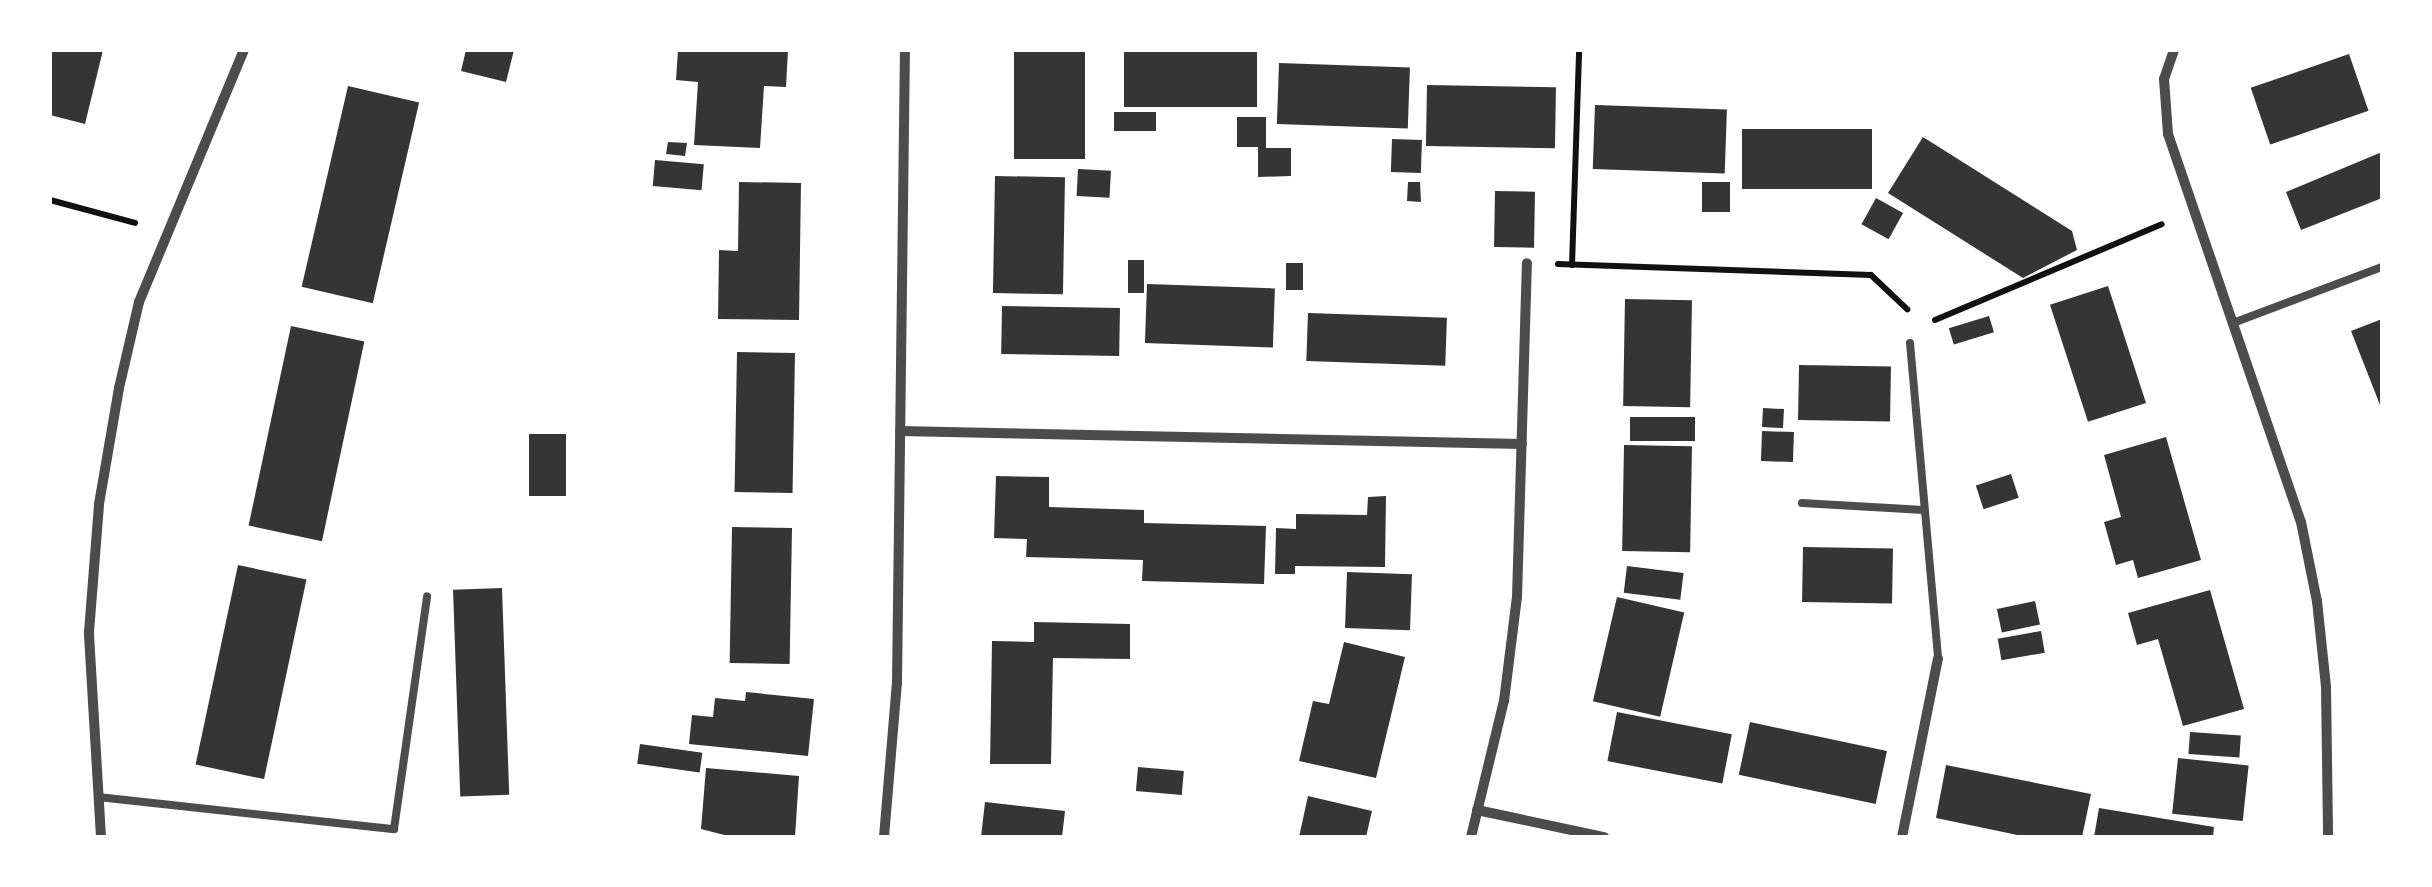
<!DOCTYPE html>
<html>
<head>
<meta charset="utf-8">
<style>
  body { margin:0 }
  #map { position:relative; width:2432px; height:887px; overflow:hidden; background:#fff; font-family:"Public Sans",sans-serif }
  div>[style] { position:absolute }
  .building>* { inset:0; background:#353535; transform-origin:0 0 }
  .path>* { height:6px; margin:-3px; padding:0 3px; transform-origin:3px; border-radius:3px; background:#111 }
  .service>* { height:8px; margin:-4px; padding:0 4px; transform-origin:4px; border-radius:4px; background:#4c4c4c }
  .minor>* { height:10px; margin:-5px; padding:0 5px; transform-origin:5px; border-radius:5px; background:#4c4c4c }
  span { translate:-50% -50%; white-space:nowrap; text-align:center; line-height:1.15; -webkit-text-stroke:8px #fff; paint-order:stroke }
  .frame { position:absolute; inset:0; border:52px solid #fff; pointer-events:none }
</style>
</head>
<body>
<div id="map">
  <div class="building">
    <div style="clip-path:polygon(50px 50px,103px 50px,85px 124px,50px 115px)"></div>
    <div style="clip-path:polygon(466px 50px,514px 50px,506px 82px,461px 71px)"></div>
    <div style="clip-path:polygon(678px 50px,788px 50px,786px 87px,764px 86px,760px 148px,694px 145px,698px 82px,676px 80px)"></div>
    <div style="left:1014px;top:50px;width:71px;height:109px"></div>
    <div style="left:1124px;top:50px;width:133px;height:57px"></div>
    <div style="left:2349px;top:54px;width:60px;height:104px;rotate:71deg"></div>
    <div style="left:1279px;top:63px;width:131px;height:61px;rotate:2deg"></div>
    <div style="left:1427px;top:85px;width:129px;height:61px;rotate:1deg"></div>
    <div style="left:348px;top:86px;width:73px;height:206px;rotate:13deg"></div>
    <div style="left:1595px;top:105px;width:132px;height:64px;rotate:2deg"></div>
    <div style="left:1114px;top:112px;width:42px;height:19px"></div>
    <div style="clip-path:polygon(1237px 117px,1266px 117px,1266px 148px,1291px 148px,1291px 176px,1258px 177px,1258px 147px,1237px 147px)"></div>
    <div style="left:1742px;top:129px;width:130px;height:60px"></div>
    <div style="clip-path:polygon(1923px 137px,2072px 231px,2077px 250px,2023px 278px,1888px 193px)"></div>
    <div style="left:1392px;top:139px;width:30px;height:33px;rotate:2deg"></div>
    <div style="clip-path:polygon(668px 142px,687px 143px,685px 156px,666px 154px)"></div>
    <div style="clip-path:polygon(2382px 152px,2382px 198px,2301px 230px,2286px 192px)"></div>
    <div style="left:655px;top:160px;width:49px;height:26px;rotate:5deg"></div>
    <div style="left:1078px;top:169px;width:33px;height:27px;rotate:3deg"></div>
    <div style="left:995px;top:176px;width:70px;height:117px;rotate:1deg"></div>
    <div style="clip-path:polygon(739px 182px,801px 183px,799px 320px,718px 319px,719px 250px,738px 251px)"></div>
    <div style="clip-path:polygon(1408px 182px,1420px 182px,1421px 202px,1407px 201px)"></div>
    <div style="left:1702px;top:182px;width:28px;height:30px"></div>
    <div style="left:1495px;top:191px;width:40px;height:56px;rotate:1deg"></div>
    <div style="left:1876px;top:198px;width:31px;height:30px;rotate:29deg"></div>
    <div style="left:1128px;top:260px;width:16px;height:33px"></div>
    <div style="left:1286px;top:263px;width:17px;height:27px"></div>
    <div style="left:1147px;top:284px;width:128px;height:59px;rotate:2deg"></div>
    <div style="left:2108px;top:286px;width:123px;height:61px;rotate:72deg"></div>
    <div style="left:1625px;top:299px;width:67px;height:107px;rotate:1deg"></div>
    <div style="left:1002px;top:306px;width:118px;height:48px;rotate:1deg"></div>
    <div style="left:1308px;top:313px;width:139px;height:48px;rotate:2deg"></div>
    <div style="left:1989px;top:316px;width:17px;height:42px;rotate:73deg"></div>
    <div style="clip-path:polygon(2382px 319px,2382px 410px,2351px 331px)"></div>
    <div style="left:291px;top:326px;width:75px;height:204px;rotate:12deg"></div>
    <div style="left:737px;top:352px;width:58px;height:140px;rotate:1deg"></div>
    <div style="left:1799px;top:365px;width:92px;height:55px;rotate:1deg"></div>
    <div style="left:1763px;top:408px;width:21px;height:19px;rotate:3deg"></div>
    <div style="left:1630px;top:417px;width:65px;height:24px"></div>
    <div style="left:1762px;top:431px;width:32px;height:30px;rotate:2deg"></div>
    <div style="left:529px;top:434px;width:37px;height:62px"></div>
    <div style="clip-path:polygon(2166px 437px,2201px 560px,2138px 578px,2133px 560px,2116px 565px,2104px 522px,2121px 517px,2104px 455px)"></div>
    <div style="left:1624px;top:445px;width:68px;height:106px;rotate:1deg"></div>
    <div style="left:2011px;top:474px;width:25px;height:37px;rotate:72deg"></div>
    <div style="clip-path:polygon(996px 476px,1049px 477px,1049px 507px,1144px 510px,1144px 523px,1266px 526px,1264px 584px,1142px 581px,1143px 560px,1026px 557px,1027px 539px,994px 538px)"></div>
    <div style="clip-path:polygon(1386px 496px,1385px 567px,1295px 566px,1295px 574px,1275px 574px,1276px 528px,1296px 529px,1296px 514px,1367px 515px,1368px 497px)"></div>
    <div style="left:732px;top:527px;width:60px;height:136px;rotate:1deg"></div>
    <div style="left:1803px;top:547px;width:90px;height:55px;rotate:1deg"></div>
    <div style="left:238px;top:565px;width:70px;height:204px;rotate:12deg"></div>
    <div style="left:1627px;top:566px;width:57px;height:27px;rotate:7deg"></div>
    <div style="left:1347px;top:572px;width:65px;height:56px;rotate:2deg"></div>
    <div style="left:502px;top:588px;width:207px;height:49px;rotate:88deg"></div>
    <div style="clip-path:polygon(2210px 590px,2244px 709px,2183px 726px,2158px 639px,2137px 645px,2128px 613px)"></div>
    <div style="left:1617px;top:597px;width:69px;height:107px;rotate:13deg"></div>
    <div style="left:2035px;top:601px;width:24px;height:39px;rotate:78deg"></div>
    <div style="clip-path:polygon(1034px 622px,1130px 624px,1130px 659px,1053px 658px,1051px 764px,990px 764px,992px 641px,1034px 642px)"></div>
    <div style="left:2041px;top:631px;width:22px;height:44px;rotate:80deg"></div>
    <div style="clip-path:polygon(1344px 642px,1405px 657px,1376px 778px,1299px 761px,1313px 701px,1329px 704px)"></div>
    <div style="clip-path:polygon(746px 692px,814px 699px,808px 756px,689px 744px,692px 715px,713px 717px,715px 698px,745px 701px)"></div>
    <div style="left:1617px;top:712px;width:117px;height:50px;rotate:11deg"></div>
    <div style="left:1750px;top:722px;width:140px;height:54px;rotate:12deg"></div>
    <div style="left:2190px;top:732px;width:51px;height:22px;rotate:4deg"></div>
    <div style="left:640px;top:744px;width:63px;height:20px;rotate:8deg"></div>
    <div style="left:2178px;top:758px;width:71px;height:56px;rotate:6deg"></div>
    <div style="clip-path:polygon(1946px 765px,2091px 794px,2082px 837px,2027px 837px,1936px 818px)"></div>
    <div style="left:1138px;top:767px;width:46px;height:24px;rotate:5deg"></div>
    <div style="clip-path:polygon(706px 768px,799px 776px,795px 837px,732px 837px,701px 829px)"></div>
    <div style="clip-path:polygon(1308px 796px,1372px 811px,1366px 837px,1299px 837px)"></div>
    <div style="clip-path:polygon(985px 802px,1065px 811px,1062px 837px,981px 837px)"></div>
    <div style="clip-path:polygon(2099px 808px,2214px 827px,2213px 837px,2094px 837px)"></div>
  </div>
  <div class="path">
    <div style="left:50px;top:200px;width:88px;rotate:15.1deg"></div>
    <div style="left:1558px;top:264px;width:313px;rotate:2deg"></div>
    <div style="left:1871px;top:275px;width:50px;rotate:43.4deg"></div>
    <div style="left:1572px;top:265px;width:215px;rotate:-88.1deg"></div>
    <div style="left:1935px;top:320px;width:246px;rotate:-22.9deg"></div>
  </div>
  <div class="service">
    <div style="left:2233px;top:323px;width:159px;rotate:-20.6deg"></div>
    <div style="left:1910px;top:343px;width:317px;rotate:84.9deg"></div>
    <div style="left:1802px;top:503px;width:122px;rotate:3.3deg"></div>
    <div style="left:98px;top:797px;width:298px;rotate:6.2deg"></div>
    <div style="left:394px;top:829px;width:235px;rotate:-81.9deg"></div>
  </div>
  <div class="minor">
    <div style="left:2174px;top:50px;width:31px;rotate:109deg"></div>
    <div style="left:2164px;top:79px;width:55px;rotate:85.8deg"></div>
    <div style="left:2168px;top:134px;width:410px;rotate:71.1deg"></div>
    <div style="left:2301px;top:522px;width:81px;rotate:78.6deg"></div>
    <div style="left:2317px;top:601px;width:86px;rotate:84deg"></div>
    <div style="left:2326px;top:687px;width:150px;rotate:89.2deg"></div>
    <div style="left:900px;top:431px;width:622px;rotate:1.2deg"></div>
    <div style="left:1477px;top:810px;width:130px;rotate:12deg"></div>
    <div style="left:101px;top:837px;width:205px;rotate:-93.4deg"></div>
    <div style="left:89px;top:632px;width:128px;rotate:-85.5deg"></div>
    <div style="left:99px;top:504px;width:118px;rotate:-80.2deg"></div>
    <div style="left:119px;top:388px;width:88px;rotate:-76.9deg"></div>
    <div style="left:139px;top:302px;width:273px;rotate:-67.4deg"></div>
    <div style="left:884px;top:837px;width:155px;rotate:-85.2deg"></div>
    <div style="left:897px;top:683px;width:633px;rotate:-89.28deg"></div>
    <div style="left:1471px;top:837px;width:140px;rotate:-76.4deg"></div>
    <div style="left:1504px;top:701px;width:105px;rotate:-82.9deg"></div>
    <div style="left:1517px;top:597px;width:334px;rotate:-88.3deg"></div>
    <div style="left:1902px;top:837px;width:182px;rotate:-78.6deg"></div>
  </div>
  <div class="frame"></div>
</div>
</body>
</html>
